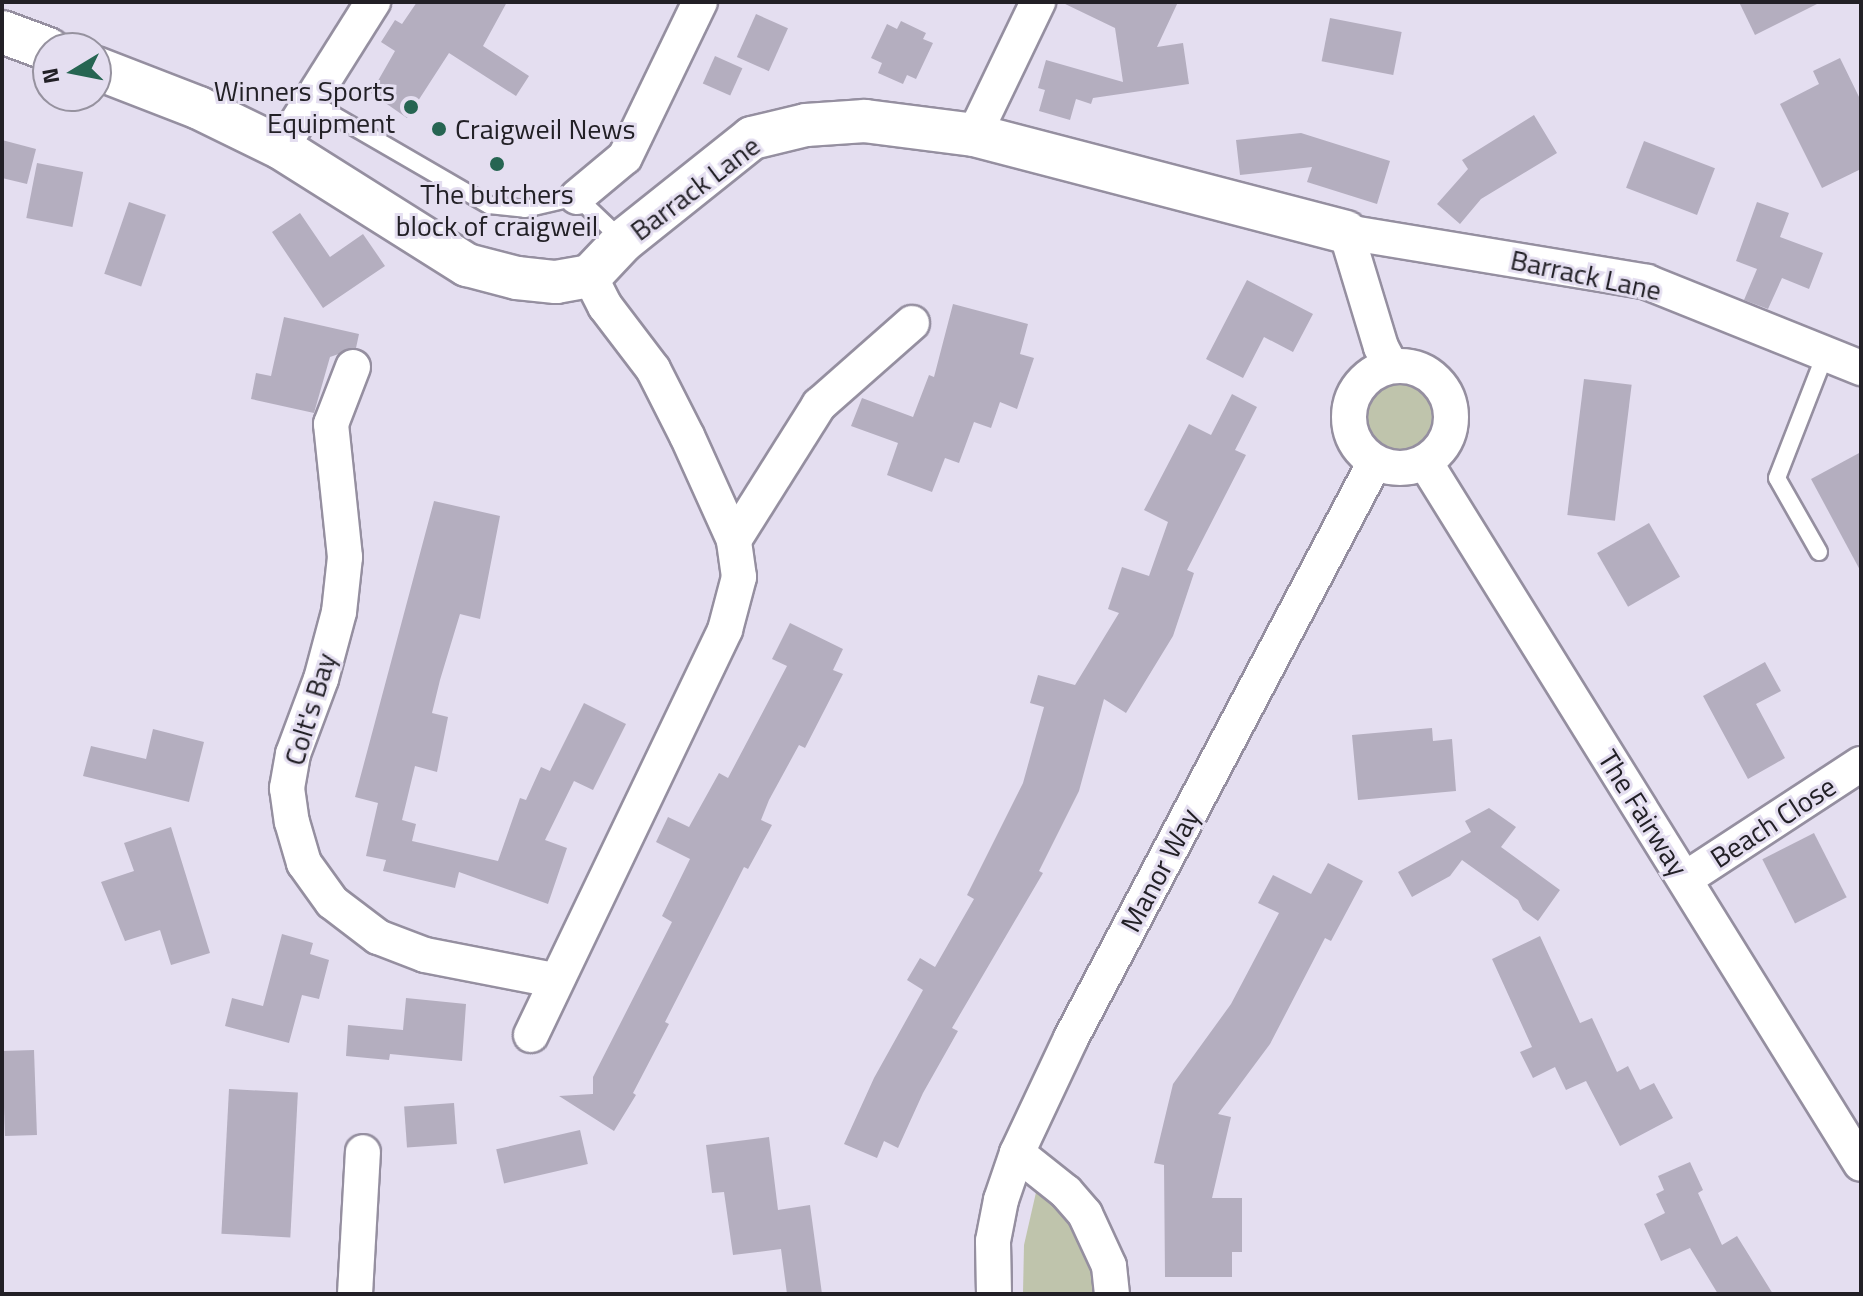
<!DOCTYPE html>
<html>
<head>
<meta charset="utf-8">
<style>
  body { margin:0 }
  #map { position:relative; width:1863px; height:1296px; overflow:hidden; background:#e4def0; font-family:"Titillium Web",sans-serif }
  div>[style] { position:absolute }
  .green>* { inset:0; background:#bfc4ac }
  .round { border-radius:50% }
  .building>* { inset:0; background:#b4aebf; transform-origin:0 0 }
  .roads { filter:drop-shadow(2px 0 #958fa0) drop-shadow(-2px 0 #958fa0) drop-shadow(0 2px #958fa0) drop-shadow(0 -2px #958fa0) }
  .service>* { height:16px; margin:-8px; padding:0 8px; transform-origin:8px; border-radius:8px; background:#fff }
  .minor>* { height:34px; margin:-17px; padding:0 17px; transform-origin:17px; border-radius:17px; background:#fff }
  .minor>.ring { margin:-17px; padding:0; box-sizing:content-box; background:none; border:34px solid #fff; border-radius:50% }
  .tertiary>* { height:42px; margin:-21px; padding:0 21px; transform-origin:21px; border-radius:21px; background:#fff }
  .dots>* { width:22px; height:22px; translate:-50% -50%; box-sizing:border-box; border:4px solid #e4def0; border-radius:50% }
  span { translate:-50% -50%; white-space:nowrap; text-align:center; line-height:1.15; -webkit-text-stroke:6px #e4def0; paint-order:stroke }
  .poi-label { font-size:28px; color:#222026 }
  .right { translate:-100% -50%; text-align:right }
  .left { translate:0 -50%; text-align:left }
  .street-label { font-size:28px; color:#222026 }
  .frame { position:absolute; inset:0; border:4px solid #222026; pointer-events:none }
  .north { position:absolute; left:32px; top:32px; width:80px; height:80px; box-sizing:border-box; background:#e4def0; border:2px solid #96929f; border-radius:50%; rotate:260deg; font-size:22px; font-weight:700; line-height:32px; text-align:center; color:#222026 }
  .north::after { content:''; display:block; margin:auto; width:28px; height:36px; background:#266552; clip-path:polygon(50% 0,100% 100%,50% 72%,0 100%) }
</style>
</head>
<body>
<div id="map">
  <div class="green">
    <div class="round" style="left:1366px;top:384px;width:66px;height:66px"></div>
    <div style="clip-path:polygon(1037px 1188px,1077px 1227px,1095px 1274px,1096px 1294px,1023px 1294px,1024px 1245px)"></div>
  </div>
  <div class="building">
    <div style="clip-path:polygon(417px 2px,507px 2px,483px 46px,529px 76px,516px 96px,449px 53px,407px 118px,371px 93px,395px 51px,381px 42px,395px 20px,402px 24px)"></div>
    <div style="clip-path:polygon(1061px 2px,1178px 2px,1157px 47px,1183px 43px,1189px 84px,1093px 98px,1091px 104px,1076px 99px,1070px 120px,1039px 111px,1045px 90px,1038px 88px,1046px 60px,1123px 82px,1115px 28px)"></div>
    <div style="clip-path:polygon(1739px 2px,1821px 2px,1755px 35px)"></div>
    <div style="left:756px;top:14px;width:35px;height:47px;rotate:24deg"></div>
    <div style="left:1330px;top:18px;width:73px;height:44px;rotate:11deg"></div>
    <div style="clip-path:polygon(901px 21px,926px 33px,923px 39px,933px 43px,916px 79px,907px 75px,903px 84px,878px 73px,882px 63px,871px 58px,887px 24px,897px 29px)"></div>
    <div style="left:715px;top:56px;width:30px;height:30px;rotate:24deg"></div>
    <div style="clip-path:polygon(1840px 58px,1861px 101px,1861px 169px,1822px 188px,1780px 104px,1819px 84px,1813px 71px)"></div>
    <div style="clip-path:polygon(1534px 115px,1557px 153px,1481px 199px,1460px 224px,1437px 204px,1468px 169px,1462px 160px)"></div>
    <div style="clip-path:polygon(1301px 133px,1390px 161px,1377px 204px,1307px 182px,1312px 167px,1240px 175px,1236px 140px)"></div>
    <div style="clip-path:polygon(2px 140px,36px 149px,27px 184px,2px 178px)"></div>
    <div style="left:1644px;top:141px;width:76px;height:50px;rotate:21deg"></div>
    <div style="left:37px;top:163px;width:47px;height:56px;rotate:11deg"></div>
    <div style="left:129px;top:202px;width:39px;height:76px;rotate:19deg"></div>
    <div style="clip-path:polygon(1757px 202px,1789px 213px,1780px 237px,1823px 253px,1809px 289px,1782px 278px,1768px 309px,1744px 300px,1757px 269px,1736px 261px)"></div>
    <div style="clip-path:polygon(300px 213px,330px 257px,363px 234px,385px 266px,323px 308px,272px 232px)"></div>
    <div style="clip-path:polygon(1247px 280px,1313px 314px,1293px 352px,1264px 337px,1243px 378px,1206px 359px)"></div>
    <div style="clip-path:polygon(953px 304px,1028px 324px,1020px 354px,1034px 358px,1017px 409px,1000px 402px,991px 428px,974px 422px,959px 463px,945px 458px,932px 492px,887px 475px,898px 443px,851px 426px,862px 398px,913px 417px,929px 375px,934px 377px)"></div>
    <div style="clip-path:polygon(284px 317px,359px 334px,356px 348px,330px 357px,314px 413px,251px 399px,256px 373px,271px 376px)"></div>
    <div style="left:1584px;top:379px;width:48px;height:137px;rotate:7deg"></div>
    <div style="clip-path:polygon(1232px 394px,1257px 407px,1235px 450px,1246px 455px,1187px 570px,1194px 573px,1173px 636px,1126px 713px,1104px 699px,1079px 791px,1039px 871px,1043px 873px,952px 1028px,958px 1031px,923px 1093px,898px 1148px,884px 1141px,877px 1158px,844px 1144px,874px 1078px,923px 990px,907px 980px,920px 958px,935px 967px,974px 899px,967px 895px,1023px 783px,1044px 707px,1030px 703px,1038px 675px,1075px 685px,1119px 613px,1108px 609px,1122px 567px,1149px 576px,1168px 522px,1144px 510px,1189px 424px,1211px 435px)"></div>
    <div style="clip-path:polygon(1861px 452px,1861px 572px,1811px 479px)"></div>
    <div style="clip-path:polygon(434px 501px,500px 516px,480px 619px,460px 614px,440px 680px,432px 713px,448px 717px,437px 772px,415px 766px,402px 820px,416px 824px,412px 841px,498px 861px,520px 798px,526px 800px,541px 767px,550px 771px,584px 703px,626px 724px,593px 790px,574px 781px,545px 840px,567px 848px,548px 904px,459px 872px,455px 888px,383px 871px,386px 860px,366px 856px,378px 803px,355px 797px)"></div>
    <div style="left:1649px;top:523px;width:62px;height:60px;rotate:60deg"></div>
    <div style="clip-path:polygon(790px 623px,843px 649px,833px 670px,843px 674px,805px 748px,799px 745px,769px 800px,761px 820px,772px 825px,748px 869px,744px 867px,665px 1022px,669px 1024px,633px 1093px,636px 1095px,614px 1131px,559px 1096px,593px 1094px,593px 1077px,672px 922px,662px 916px,690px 859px,656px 842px,668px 817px,689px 827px,719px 773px,728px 778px,787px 666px,772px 659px)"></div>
    <div style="clip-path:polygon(1765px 662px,1781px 691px,1756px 704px,1785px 758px,1748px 779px,1703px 696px)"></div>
    <div style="clip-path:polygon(1432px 728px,1433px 741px,1452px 739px,1456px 791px,1358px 800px,1352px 735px)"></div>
    <div style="clip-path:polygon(153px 729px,204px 742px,189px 802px,83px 776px,91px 746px,146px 759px)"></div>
    <div style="clip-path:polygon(1489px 808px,1516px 827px,1501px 847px,1560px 890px,1538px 921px,1523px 910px,1518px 900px,1462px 860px,1450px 876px,1412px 897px,1398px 872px,1471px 832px,1465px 821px)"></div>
    <div style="clip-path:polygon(171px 827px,210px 953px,171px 965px,160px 930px,125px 941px,101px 882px,134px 871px,124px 843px)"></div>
    <div style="left:1814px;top:833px;width:72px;height:58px;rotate:63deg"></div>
    <div style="clip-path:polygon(1328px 863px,1363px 881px,1331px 941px,1325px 938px,1270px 1044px,1218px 1114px,1231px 1117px,1212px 1198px,1242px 1198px,1242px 1252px,1232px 1252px,1232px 1277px,1165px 1277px,1164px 1165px,1154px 1163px,1173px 1084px,1231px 1004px,1279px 913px,1258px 903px,1273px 875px,1311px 894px)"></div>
    <div style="clip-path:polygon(282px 934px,313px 943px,310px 954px,329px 960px,319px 999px,302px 995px,289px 1043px,225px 1026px,232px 998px,263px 1006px)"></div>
    <div style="clip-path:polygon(1540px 936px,1580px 1023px,1592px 1018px,1617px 1072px,1628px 1066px,1640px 1090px,1654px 1083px,1673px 1118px,1620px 1146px,1586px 1081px,1566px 1090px,1555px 1067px,1533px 1078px,1520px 1052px,1532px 1047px,1492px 959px)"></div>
    <div style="clip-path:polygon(406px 998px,466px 1004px,462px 1061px,390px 1054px,389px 1060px,346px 1056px,348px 1025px,403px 1030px)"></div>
    <div style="left:34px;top:1050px;width:85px;height:32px;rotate:88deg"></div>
    <div style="left:229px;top:1089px;width:69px;height:145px;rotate:3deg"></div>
    <div style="left:454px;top:1103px;width:41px;height:50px;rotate:86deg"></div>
    <div style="left:580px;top:1130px;width:35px;height:86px;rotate:77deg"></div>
    <div style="clip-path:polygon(769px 1137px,778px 1210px,810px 1205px,822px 1294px,787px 1294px,781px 1249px,733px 1255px,724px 1192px,712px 1193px,706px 1145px)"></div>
    <div style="clip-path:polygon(1690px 1162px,1703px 1190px,1698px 1193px,1722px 1245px,1737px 1236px,1773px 1294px,1718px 1294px,1690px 1248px,1661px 1261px,1644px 1224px,1665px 1213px,1656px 1194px,1664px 1190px,1658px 1176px)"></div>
  </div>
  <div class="roads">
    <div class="service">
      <div style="left:311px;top:102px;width:206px;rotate:30.1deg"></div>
      <div style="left:489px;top:205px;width:36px;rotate:6deg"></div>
      <div style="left:525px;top:209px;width:53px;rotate:-13deg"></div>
      <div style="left:577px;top:197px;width:62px;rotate:43.7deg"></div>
      <div style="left:1819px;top:552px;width:85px;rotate:-119.6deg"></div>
      <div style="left:1777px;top:478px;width:132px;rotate:-68.7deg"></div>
    </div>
    <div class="minor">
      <div style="left:974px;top:135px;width:148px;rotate:-64.3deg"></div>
      <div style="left:281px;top:148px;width:173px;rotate:-57.8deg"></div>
      <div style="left:577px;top:197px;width:62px;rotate:-39.8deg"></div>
      <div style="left:625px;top:157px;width:172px;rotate:-64.2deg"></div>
      <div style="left:1390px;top:364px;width:19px;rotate:-118deg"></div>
      <div style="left:1381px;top:347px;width:120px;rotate:-106.9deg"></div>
      <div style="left:1346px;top:232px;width:305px;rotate:9.4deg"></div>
      <div style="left:1647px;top:282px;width:231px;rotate:21.9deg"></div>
      <div class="ring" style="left:1349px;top:366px;width:68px;height:68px"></div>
      <div style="left:353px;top:367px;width:61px;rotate:111.1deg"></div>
      <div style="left:331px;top:424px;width:134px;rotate:84deg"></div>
      <div style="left:345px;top:557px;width:55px;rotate:96.2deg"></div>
      <div style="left:339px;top:612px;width:69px;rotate:105deg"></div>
      <div style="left:321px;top:679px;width:80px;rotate:110.5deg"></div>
      <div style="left:293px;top:754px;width:35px;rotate:100deg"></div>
      <div style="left:287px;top:788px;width:34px;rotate:82deg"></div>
      <div style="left:292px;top:822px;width:43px;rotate:73.7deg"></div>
      <div style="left:304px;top:863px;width:48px;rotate:54.3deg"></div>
      <div style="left:332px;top:902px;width:58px;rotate:37.3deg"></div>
      <div style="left:378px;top:937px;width:50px;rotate:21deg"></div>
      <div style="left:425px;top:955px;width:131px;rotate:11deg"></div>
      <div style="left:1425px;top:462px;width:826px;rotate:58.16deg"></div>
      <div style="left:734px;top:540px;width:160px;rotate:-57.8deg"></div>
      <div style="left:819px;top:405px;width:124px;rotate:-41.4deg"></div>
      <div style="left:1685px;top:879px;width:210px;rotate:-33.2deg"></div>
      <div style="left:531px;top:1035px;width:449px;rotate:-64.4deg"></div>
      <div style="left:725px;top:630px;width:55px;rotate:-75.2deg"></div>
      <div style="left:739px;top:577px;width:37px;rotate:-98deg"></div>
      <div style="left:734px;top:540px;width:114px;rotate:-114.3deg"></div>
      <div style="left:687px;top:436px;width:75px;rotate:-116.9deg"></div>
      <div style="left:653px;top:369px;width:79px;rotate:-127.3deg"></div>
      <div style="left:605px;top:306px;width:34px;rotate:-117deg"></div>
      <div style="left:1017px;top:1153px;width:63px;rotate:38.5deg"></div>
      <div style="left:1066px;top:1192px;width:29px;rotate:49deg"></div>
      <div style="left:1085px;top:1214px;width:57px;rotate:65.2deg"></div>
      <div style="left:1109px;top:1266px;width:28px;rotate:84deg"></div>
      <div style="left:355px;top:1294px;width:142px;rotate:-86.8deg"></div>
      <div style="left:994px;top:1294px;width:53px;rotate:-91.1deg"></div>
      <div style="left:993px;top:1241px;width:42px;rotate:-79deg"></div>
      <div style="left:1001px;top:1200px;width:50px;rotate:-71.2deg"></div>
      <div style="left:1017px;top:1153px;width:127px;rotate:-64.8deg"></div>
      <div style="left:1071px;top:1038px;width:651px;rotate:-62.18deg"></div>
    </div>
    <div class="tertiary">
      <div style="left:2px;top:32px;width:49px;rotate:20.3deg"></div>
      <div style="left:96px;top:68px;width:110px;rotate:21.2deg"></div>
      <div style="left:199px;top:108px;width:91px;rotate:26deg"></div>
      <div style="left:281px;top:148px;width:220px;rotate:32.2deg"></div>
      <div style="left:467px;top:265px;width:52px;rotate:14.6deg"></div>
      <div style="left:517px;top:278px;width:39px;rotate:6deg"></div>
      <div style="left:556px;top:282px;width:35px;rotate:-10deg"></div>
      <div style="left:590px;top:276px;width:48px;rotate:-46.7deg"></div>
      <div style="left:623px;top:241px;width:165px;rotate:-38.6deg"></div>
      <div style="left:752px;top:138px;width:56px;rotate:-13.5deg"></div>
      <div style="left:806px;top:125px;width:59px;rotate:-3.9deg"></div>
      <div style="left:865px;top:121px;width:110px;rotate:7.3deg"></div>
      <div style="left:974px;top:135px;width:384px;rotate:14.6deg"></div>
    </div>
  </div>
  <div class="dots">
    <div style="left:411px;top:107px;background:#266552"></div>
    <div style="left:439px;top:129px;background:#266552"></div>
    <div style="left:497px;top:164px;background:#266552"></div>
  </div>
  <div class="poi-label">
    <span class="right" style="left:395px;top:107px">Winners Sports<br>Equipment</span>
    <span class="left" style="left:455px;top:129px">Craigweil News</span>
    <span style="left:497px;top:210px">The butchers<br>block of craigweil</span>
  </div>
  <div class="street-label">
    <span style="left:695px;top:188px;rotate:-37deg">Barrack Lane</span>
    <span style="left:1586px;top:275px;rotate:12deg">Barrack Lane</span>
    <span style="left:310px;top:709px;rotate:-73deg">Colt's Bay</span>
    <span style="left:1643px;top:813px;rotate:58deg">The Fairway</span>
    <span style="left:1773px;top:822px;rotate:-33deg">Beach Close</span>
    <span style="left:1160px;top:870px;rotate:-62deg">Manor Way</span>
  </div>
  <div class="frame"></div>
  <div class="north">N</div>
</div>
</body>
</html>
